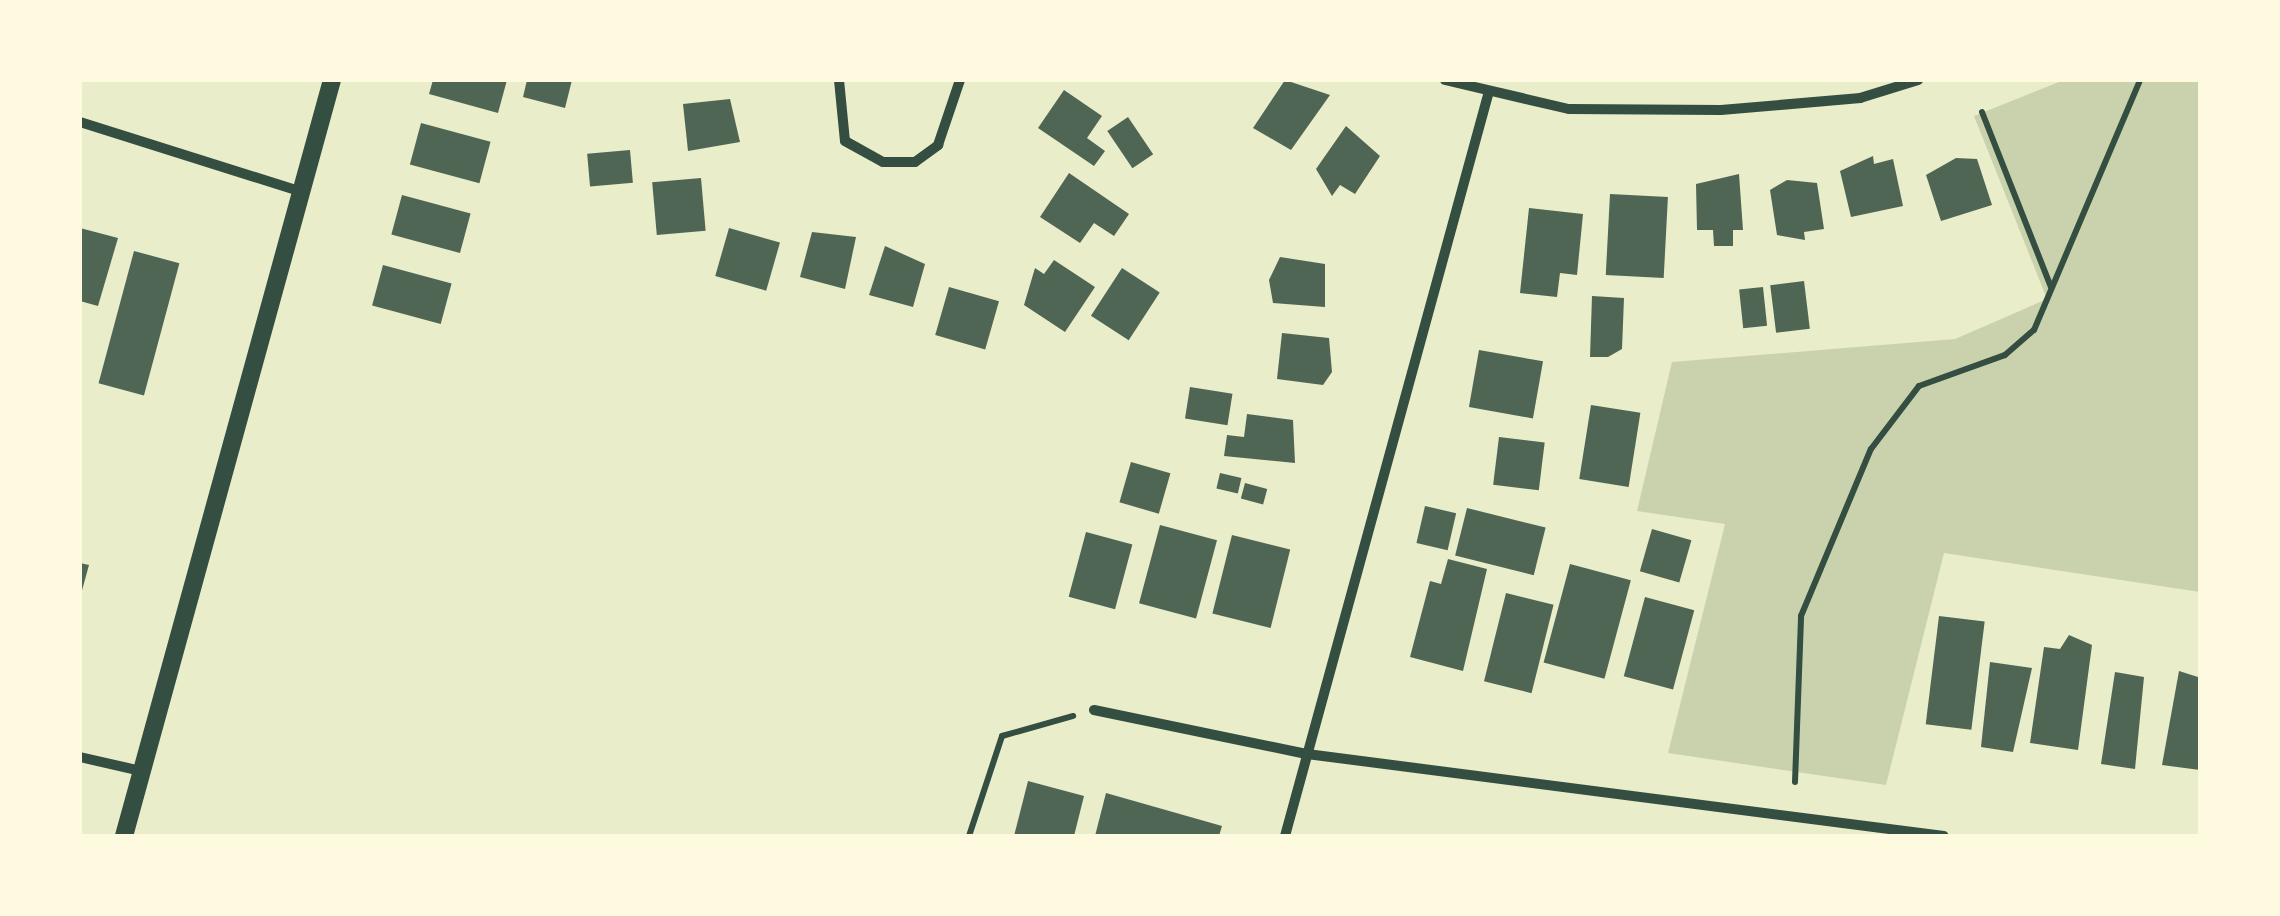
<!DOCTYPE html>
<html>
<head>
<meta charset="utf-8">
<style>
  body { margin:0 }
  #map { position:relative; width:2280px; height:916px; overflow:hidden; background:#e9edc9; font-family:Rubik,sans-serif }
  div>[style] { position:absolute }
  .green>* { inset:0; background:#cad2ad }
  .building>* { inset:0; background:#4f6655; transform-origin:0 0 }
  .path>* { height:6px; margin:-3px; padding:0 3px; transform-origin:3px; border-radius:3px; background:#344e41 }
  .minor>* { height:10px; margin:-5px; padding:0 5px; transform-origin:5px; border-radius:5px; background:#344e41 }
  .tertiary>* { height:18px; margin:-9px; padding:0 9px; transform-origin:9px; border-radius:9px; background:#344e41 }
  span { translate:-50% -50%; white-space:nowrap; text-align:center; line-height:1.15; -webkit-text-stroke:9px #fefae0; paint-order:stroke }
  .frame { position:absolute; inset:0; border:82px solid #fefae0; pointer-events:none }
</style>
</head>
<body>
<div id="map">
  <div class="green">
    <div style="clip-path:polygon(2064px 80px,2200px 80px,2200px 592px,1944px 553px,1886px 785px,1668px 753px,1725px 524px,1637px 511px,1672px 362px,1955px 339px,2047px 299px,1974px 116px)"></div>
  </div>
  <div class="building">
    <div style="clip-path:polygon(433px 80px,507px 80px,498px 113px,429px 94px)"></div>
    <div style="clip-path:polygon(527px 80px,572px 80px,565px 108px,523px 97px)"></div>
    <div style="clip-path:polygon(1285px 80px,1330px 95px,1291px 150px,1253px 128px)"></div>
    <div style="clip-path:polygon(1064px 90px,1102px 116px,1087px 138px,1105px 151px,1094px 166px,1038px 128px)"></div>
    <div style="clip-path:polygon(730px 99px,740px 142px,688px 151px,683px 104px)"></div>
    <div style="left:1128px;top:117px;width:45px;height:25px;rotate:56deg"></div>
    <div style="left:421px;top:123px;width:72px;height:43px;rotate:15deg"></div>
    <div style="clip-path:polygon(1346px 126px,1380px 156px,1355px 194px,1340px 185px,1332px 196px,1316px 169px)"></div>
    <div style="left:630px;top:150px;width:33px;height:43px;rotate:85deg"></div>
    <div style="clip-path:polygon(1873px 156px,1874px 164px,1893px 159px,1903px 206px,1851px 217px,1840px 171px)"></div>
    <div style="clip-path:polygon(1956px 158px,1977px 159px,1992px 205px,1941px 221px,1926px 175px)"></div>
    <div style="clip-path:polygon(1069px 173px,1129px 214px,1114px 236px,1094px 223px,1080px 243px,1040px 217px)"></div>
    <div style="clip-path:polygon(1739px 174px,1743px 230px,1733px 230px,1733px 246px,1714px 246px,1713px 230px,1697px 230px,1696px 184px)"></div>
    <div style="left:701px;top:178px;width:53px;height:49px;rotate:85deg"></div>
    <div style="clip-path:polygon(1787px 180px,1817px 183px,1824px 229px,1804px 232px,1805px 240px,1777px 235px,1770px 190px)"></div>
    <div style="left:1610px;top:194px;width:58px;height:81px;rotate:3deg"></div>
    <div style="left:402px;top:195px;width:71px;height:41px;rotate:15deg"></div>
    <div style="clip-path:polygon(1529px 208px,1583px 214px,1577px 275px,1560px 273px,1557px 297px,1520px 293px)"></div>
    <div style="clip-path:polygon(80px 228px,118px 238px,98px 306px,80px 301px)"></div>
    <div style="left:729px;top:228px;width:53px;height:50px;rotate:16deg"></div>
    <div style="clip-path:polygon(812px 232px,856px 237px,845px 289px,800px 277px)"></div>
    <div style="clip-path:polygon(885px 246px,925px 264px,913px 307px,869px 295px)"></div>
    <div style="left:134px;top:251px;width:47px;height:137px;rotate:15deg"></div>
    <div style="clip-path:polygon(1280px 257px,1325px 264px,1325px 307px,1273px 303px,1269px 280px)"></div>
    <div style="clip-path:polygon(1054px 260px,1095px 287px,1065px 332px,1024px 305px,1035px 268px,1044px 274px)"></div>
    <div style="left:383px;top:265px;width:71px;height:42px;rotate:15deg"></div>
    <div style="left:1122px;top:268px;width:45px;height:57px;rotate:33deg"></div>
    <div style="left:1804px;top:281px;width:48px;height:34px;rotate:83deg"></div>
    <div style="left:949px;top:287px;width:52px;height:50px;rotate:16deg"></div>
    <div style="left:1763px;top:287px;width:39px;height:24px;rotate:84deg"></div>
    <div style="clip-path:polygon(1592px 296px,1624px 298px,1622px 349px,1608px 357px,1590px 357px)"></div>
    <div style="clip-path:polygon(1282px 333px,1329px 338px,1332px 372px,1323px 385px,1277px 379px)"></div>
    <div style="left:1479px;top:350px;width:65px;height:58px;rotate:10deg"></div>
    <div style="left:1190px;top:387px;width:43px;height:32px;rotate:9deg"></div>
    <div style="left:1591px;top:405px;width:50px;height:75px;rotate:9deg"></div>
    <div style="clip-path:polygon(1247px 414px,1293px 420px,1295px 463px,1224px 456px,1227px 435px,1244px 437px)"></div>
    <div style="left:1499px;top:437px;width:46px;height:48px;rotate:7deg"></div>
    <div style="left:1131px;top:462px;width:41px;height:42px;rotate:16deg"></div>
    <div style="left:1220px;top:473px;width:22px;height:16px;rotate:13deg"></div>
    <div style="left:1245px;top:483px;width:23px;height:16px;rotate:15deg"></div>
    <div style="left:1425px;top:506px;width:32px;height:38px;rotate:13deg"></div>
    <div style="left:1467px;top:508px;width:81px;height:49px;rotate:14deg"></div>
    <div style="left:1160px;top:525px;width:59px;height:81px;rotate:15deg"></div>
    <div style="left:1652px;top:529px;width:41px;height:44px;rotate:16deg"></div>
    <div style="left:1086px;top:532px;width:48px;height:67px;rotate:15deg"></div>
    <div style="left:1232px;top:535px;width:60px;height:81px;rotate:14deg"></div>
    <div style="clip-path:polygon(1448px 559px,1487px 569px,1463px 671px,1410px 657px,1430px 581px,1441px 584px)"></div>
    <div style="clip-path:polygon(80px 563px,89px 565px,81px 594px,80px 594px)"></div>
    <div style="left:1570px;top:564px;width:63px;height:102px;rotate:15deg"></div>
    <div style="left:1506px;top:593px;width:49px;height:91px;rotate:14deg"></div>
    <div style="left:1645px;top:597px;width:51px;height:82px;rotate:15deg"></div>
    <div style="left:1939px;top:616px;width:46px;height:109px;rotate:7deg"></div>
    <div style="clip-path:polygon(2069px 635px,2092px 645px,2078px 750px,2030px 743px,2044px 647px,2060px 649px)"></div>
    <div style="clip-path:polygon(1990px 662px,2032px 668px,2013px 752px,1981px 747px)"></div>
    <div style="clip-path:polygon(2179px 671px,2198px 677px,2200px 770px,2162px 765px)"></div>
    <div style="clip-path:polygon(2115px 672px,2144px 677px,2135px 769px,2101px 764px)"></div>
    <div style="clip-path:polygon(1028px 781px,1084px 796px,1074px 836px,1014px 836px)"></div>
    <div style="clip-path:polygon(1106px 793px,1222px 826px,1219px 836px,1095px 836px)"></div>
  </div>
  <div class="path">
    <div style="left:1982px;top:112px;width:188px;rotate:68.5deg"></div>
    <div style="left:1795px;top:782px;width:166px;rotate:-87.9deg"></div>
    <div style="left:1801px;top:616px;width:181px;rotate:-67.3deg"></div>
    <div style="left:1871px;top:449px;width:79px;rotate:-52.7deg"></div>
    <div style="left:1919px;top:386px;width:91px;rotate:-19.8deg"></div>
    <div style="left:2005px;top:355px;width:38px;rotate:-41deg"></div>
    <div style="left:2034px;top:330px;width:272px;rotate:-67deg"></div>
    <div style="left:969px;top:836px;width:105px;rotate:-71.7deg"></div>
    <div style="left:1002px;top:736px;width:74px;rotate:-15.7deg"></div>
  </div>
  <div class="minor">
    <div style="left:839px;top:80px;width:61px;rotate:84.4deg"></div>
    <div style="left:845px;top:141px;width:43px;rotate:28.9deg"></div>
    <div style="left:883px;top:162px;width:32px"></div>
    <div style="left:915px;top:162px;width:29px;rotate:-36deg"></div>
    <div style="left:938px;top:145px;width:69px;rotate:-71.3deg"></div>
    <div style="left:1445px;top:80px;width:127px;rotate:13.2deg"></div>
    <div style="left:1569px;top:109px;width:152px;rotate:0.4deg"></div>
    <div style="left:1721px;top:110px;width:140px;rotate:-4.9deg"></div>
    <div style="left:1860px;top:98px;width:61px;rotate:-17.2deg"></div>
    <div style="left:80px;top:122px;width:233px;rotate:17.5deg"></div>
    <div style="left:1094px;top:710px;width:217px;rotate:11.7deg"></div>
    <div style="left:1307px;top:754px;width:642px;rotate:7.34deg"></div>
    <div style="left:80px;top:757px;width:63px;rotate:12.9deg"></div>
    <div style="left:1285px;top:836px;width:768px;rotate:-74.68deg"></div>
  </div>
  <div class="tertiary">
    <div style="left:124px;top:836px;width:784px;rotate:-74.62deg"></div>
  </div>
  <div class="frame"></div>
</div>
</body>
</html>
